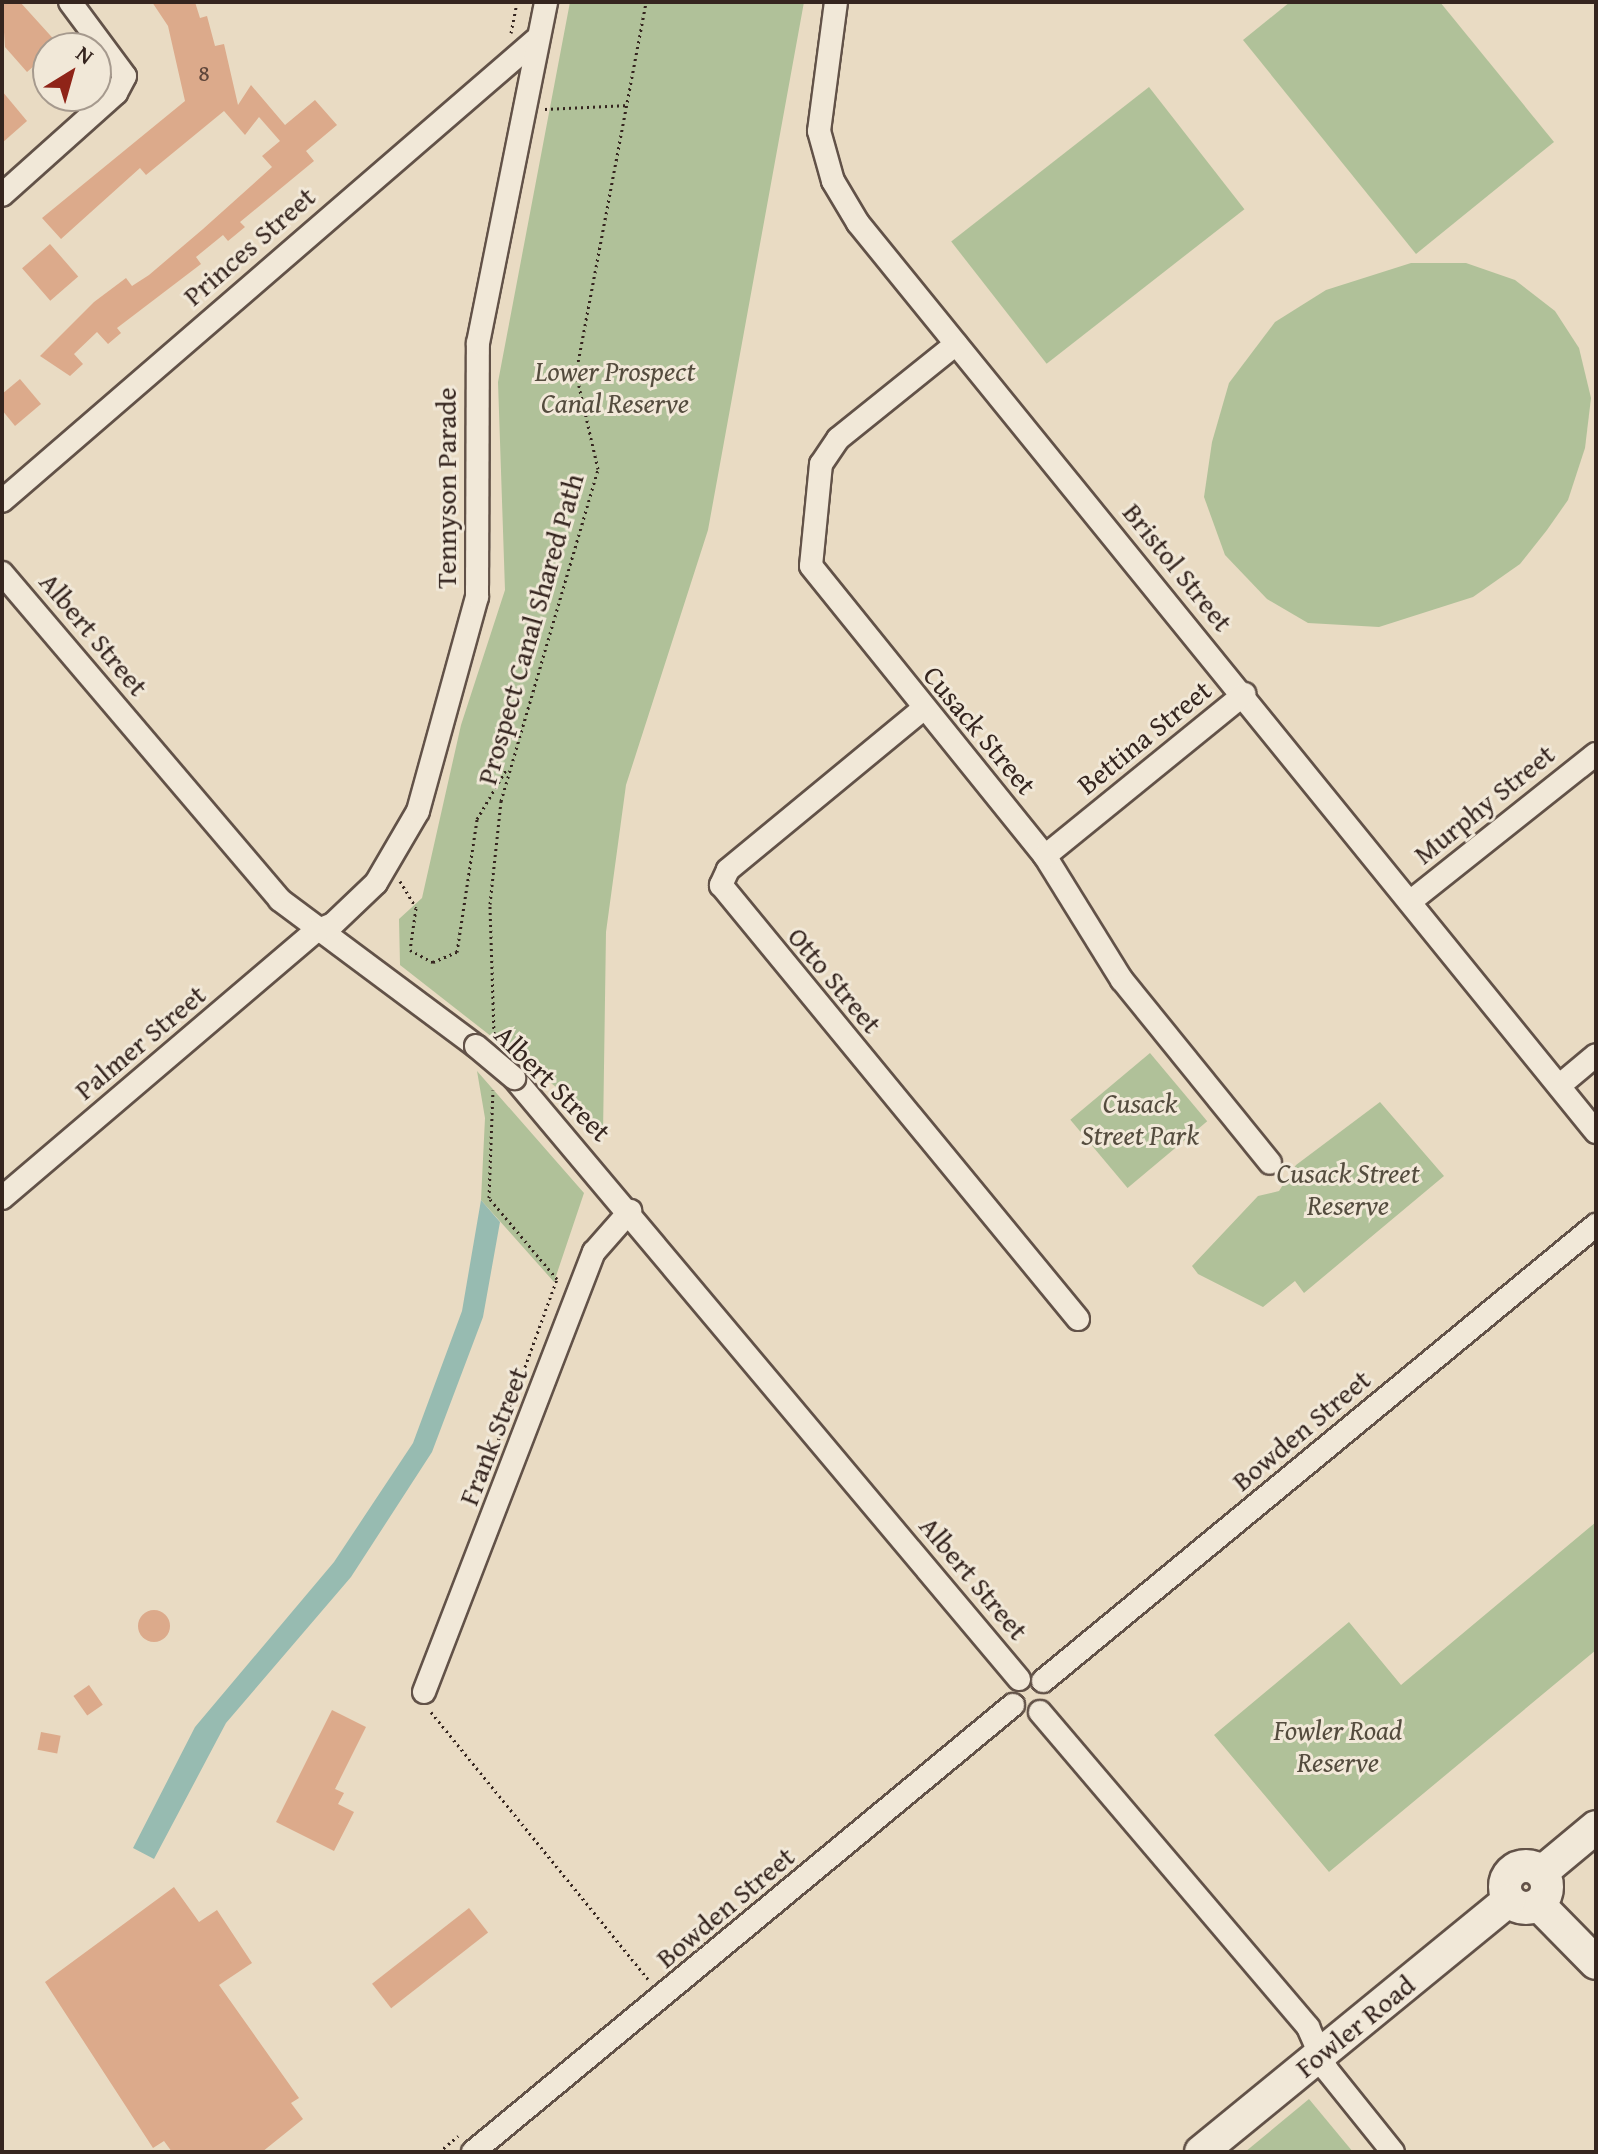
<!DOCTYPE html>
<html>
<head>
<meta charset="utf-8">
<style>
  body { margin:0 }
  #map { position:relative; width:1598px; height:2154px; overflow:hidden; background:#e9dbc3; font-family:"Gentium Book Plus",serif }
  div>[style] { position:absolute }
  .green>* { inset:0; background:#b0c199; transform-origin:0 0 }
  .water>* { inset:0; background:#97bbb1 }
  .building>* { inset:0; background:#dcaa8b; transform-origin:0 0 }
  .round { border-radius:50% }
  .path>* { height:3px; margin-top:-1.5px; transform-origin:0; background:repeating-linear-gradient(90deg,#35251f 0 2px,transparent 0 6px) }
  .roads { filter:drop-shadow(2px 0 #625248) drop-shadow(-2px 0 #625248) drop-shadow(0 2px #625248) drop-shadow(0 -2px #625248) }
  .minor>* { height:22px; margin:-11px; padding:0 11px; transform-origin:11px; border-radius:11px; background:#f1e8d8 }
  .secondary>* { height:32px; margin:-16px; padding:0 16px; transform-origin:16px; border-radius:16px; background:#f1e8d8 }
  .secondary>.ring { margin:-16px; padding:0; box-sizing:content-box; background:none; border:32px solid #f1e8d8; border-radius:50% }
  .bridges { filter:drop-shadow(2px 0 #625248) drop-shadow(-2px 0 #625248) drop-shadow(0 2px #625248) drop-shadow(0 -2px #625248) }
  .minor-bridge>* { height:22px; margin:-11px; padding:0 11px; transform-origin:11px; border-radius:11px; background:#f1e8d8 }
  span { translate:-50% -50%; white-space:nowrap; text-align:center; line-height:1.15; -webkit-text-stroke:6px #f1e8d8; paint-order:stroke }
  .number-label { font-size:24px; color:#5f463a }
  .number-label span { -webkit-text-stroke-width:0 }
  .street-label { font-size:28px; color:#35251f }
  .park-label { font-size:28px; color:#544c3e; font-style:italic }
  .frame { position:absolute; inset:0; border:4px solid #35251f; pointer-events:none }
  .north { position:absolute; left:32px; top:32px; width:80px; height:80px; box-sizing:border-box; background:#f1e8d8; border:2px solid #a69a8e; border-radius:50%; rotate:37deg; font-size:22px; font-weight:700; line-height:32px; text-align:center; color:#35251f }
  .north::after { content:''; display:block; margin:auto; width:28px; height:36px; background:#8f2418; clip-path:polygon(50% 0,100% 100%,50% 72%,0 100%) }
</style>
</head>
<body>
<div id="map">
  <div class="green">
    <div style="clip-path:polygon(570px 2px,804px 2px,708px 530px,626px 785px,606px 932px,603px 1135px,570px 1098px,400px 965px,399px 919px,422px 898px,461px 725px,505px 590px,498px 382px)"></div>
    <div style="clip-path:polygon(1290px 2px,1440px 2px,1554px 142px,1416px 254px,1243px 40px)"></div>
    <div style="left:1149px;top:87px;width:155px;height:251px;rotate:52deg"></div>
    <div style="clip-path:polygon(1411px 263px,1466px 263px,1515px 280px,1555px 311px,1579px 348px,1591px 398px,1585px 448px,1568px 500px,1547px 530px,1520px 564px,1473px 597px,1379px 627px,1308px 623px,1267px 599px,1225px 555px,1204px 497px,1212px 442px,1229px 383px,1275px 322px,1326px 290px)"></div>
    <div style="left:1150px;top:1053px;width:89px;height:104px;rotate:50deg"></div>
    <div style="clip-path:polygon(477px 1071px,584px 1193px,554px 1282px,481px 1200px,485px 1118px)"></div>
    <div style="clip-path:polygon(1380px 1102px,1444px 1176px,1304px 1293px,1295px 1281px,1263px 1307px,1198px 1274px,1192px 1266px,1258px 1196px,1279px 1191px,1296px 1165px)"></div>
    <div style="clip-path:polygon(1596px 1522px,1596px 1650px,1329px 1872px,1214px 1735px,1349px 1622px,1401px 1685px)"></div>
    <div style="clip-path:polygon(1309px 2099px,1353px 2152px,1245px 2152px)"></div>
  </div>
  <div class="water">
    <div style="clip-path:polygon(481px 1200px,500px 1222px,483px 1317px,432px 1452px,351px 1577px,226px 1723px,154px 1859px,133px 1848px,195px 1727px,334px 1562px,413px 1443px,462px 1311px)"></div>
  </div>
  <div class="building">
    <div style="clip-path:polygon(2px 2px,20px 2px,59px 45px,48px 48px,48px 80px,35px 65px,27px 72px,5px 47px)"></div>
    <div style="clip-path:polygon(152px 2px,195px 2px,200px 18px,207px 16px,215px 46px,224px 44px,238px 105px,251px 85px,285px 125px,315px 100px,337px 125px,306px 151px,314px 161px,240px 222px,245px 227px,228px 241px,223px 235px,196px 257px,201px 264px,117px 328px,121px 333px,108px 344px,97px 332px,74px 354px,83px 364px,70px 376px,40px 356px,94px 302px,126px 278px,132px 286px,149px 275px,203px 229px,272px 167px,262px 156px,280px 141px,259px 117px,245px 135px,224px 111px,146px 175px,140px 168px,61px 239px,42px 218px,185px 101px,168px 26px)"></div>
    <div style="clip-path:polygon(2px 91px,27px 121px,2px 143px)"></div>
    <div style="left:50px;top:244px;width:43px;height:37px;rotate:49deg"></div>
    <div style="clip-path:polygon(20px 379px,41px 404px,15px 426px,2px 410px,2px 394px)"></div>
    <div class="round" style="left:138px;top:1610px;width:32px;height:32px"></div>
    <div style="left:89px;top:1685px;width:24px;height:19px;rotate:55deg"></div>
    <div style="clip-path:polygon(332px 1710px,366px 1727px,335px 1789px,344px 1793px,338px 1804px,354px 1812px,334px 1851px,276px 1822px)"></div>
    <div style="left:41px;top:1732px;width:20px;height:18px;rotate:11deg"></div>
    <div style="clip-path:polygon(174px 1887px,199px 1922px,217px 1910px,252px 1963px,219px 1985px,299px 2098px,291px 2103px,303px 2119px,262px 2152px,172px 2152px,164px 2141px,153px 2148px,45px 1982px)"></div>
    <div style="left:469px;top:1908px;width:31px;height:123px;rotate:52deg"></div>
  </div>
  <div class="path">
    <div style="left:511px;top:33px;width:32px;rotate:-79deg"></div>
    <div style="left:545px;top:109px;width:84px;rotate:-2.7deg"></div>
    <div style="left:400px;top:881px;width:31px;rotate:59deg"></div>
    <div style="left:416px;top:908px;width:42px;rotate:98.1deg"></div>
    <div style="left:410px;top:950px;width:26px;rotate:28deg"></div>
    <div style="left:433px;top:962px;width:26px;rotate:-23deg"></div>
    <div style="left:457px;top:952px;width:134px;rotate:-81.4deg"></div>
    <div style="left:477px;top:819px;width:59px;rotate:-59.5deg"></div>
    <div style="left:494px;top:1034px;width:130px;rotate:-91.8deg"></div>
    <div style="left:490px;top:904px;width:104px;rotate:-83.9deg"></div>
    <div style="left:501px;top:801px;width:346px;rotate:-73.7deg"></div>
    <div style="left:598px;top:469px;width:98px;rotate:-102.9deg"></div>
    <div style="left:576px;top:373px;width:378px;rotate:-79.3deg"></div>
    <div style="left:486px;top:1474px;width:208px;rotate:-70deg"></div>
    <div style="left:557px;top:1279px;width:106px;rotate:-130deg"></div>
    <div style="left:489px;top:1198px;width:108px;rotate:-87.9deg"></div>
    <div style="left:431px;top:1712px;width:344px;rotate:50.9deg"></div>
    <div style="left:439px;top:2152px;width:25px;rotate:-40deg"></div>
  </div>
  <div class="roads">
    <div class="minor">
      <div style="left:836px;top:2px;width:130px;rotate:97.5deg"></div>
      <div style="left:819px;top:131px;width:52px;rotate:74.4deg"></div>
      <div style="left:833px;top:181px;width:49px;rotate:59.2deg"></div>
      <div style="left:858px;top:223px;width:1171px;rotate:50.93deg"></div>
      <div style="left:2px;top:195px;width:153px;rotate:-41.8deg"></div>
      <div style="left:116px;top:93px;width:19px;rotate:-62deg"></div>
      <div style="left:125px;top:76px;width:92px;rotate:-126.6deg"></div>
      <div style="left:956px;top:344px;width:151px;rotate:141.2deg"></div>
      <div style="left:838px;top:439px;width:30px;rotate:124deg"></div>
      <div style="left:821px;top:464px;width:102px;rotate:95.6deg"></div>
      <div style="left:811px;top:566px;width:373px;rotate:51.1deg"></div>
      <div style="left:1045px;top:856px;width:146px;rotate:58.2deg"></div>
      <div style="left:1122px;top:980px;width:235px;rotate:51deg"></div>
      <div style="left:2px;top:501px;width:708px;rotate:-40.82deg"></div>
      <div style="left:2px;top:573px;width:429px;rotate:49.6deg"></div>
      <div style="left:280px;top:900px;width:244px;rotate:36.7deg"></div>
      <div style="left:923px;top:709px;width:253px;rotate:140.5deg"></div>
      <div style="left:728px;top:870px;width:17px;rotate:115deg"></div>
      <div style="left:721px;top:885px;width:562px;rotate:50.56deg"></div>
      <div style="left:1045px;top:856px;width:257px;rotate:-39.1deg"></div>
      <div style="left:1411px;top:901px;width:236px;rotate:-38.5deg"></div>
      <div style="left:514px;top:1078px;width:785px;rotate:49.96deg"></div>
      <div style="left:1559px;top:1086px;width:48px;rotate:-40deg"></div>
      <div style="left:2px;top:1198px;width:412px;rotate:-40.4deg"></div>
      <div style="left:316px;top:931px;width:18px;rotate:-22deg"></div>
      <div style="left:333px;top:924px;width:59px;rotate:-43.6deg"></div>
      <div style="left:376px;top:883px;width:83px;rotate:-59.7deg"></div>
      <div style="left:418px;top:811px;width:222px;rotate:-74.6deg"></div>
      <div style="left:477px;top:597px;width:254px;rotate:-89.8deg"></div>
      <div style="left:478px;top:343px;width:348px;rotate:-78.7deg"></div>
      <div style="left:1043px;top:1681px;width:717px;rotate:-39.51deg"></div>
      <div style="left:424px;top:1692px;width:472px;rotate:-68.9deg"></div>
      <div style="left:594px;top:1252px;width:55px;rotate:-48.7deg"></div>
      <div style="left:1040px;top:1712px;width:414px;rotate:49.6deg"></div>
      <div style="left:1308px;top:2027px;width:47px;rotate:66.2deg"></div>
      <div style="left:1327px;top:2070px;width:105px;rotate:51.2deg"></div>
      <div style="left:473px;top:2152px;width:701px;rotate:-39.62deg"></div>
    </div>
    <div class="secondary">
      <div class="ring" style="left:1505px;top:1866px;width:10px;height:10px"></div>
      <div style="left:1542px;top:1872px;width:70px;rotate:-39.8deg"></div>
      <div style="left:1539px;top:1905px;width:81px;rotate:45.5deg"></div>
      <div style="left:1201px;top:2152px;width:398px;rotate:-39.3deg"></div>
    </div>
  </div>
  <div class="bridges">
    <div class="minor-bridge">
      <div style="left:476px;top:1046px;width:50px;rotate:40.1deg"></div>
    </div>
  </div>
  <div class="number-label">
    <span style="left:204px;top:73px">8</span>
  </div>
  <div class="street-label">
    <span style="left:249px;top:246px;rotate:-41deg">Princes Street</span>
    <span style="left:446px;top:488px;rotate:-90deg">Tennyson Parade</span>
    <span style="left:1178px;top:567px;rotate:51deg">Bristol Street</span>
    <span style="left:530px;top:629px;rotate:-74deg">Prospect Canal Shared Path</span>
    <span style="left:94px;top:634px;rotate:50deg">Albert Street</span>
    <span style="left:980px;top:730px;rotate:50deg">Cusack Street</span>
    <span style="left:1144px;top:737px;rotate:-39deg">Bettina Street</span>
    <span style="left:1484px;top:804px;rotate:-39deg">Murphy Street</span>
    <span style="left:835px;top:980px;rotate:50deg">Otto Street</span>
    <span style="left:140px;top:1042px;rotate:-40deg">Palmer Street</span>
    <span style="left:553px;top:1083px;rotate:45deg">Albert Street</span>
    <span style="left:1301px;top:1430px;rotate:-40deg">Bowden Street</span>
    <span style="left:493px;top:1436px;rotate:-69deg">Frank Street</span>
    <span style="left:974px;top:1578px;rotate:50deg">Albert Street</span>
    <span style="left:725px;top:1907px;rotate:-40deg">Bowden Street</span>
    <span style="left:1355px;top:2026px;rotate:-39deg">Fowler Road</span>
  </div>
  <div class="park-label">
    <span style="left:615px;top:387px">Lower Prospect<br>Canal Reserve</span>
    <span style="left:1140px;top:1119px">Cusack<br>Street Park</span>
    <span style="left:1348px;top:1189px">Cusack Street<br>Reserve</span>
    <span style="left:1338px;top:1746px">Fowler Road<br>Reserve</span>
  </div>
  <div class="frame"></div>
  <div class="north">N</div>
</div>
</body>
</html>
